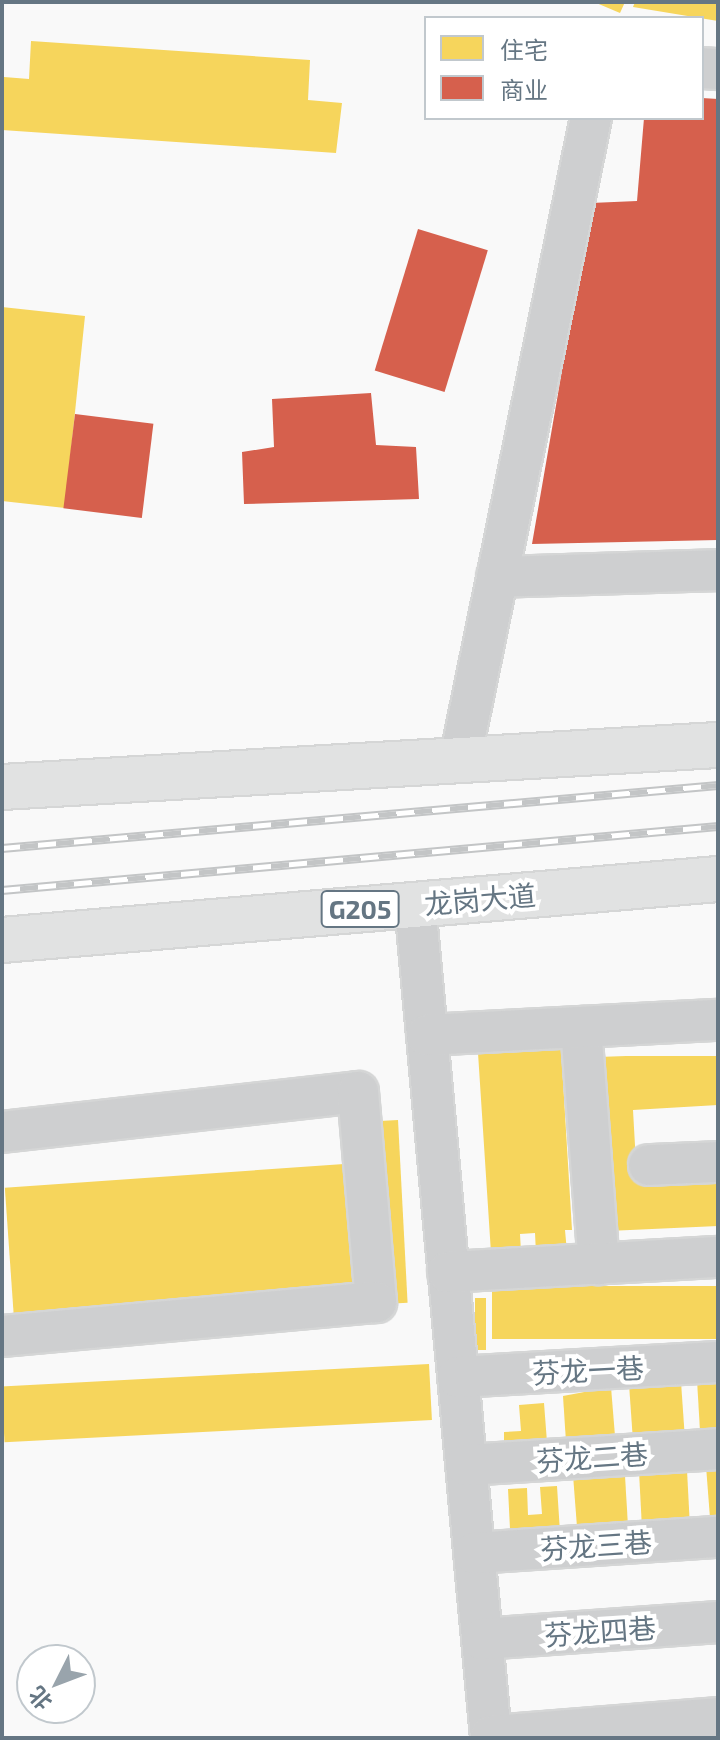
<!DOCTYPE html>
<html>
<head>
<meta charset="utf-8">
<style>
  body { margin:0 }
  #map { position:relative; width:720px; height:1740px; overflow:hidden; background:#f9f9f9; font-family:"Exo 2","Noto Sans SC",sans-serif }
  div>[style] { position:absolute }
  .homes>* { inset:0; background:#f6d55c; transform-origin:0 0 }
  .shops>* { inset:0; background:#d6604d; transform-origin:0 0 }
  .roads { filter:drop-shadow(2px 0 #d5d6d6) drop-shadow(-2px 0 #d5d6d6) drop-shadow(0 2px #d5d6d6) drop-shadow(0 -2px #d5d6d6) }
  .minor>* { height:40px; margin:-20px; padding:0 20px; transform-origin:20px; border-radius:20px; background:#cecfd0 }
  .highway>* { height:44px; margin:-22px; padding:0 22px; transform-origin:22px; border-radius:22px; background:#e1e2e2 }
  .rail>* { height:9px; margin-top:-4.5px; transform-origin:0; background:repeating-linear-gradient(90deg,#fff 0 18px,#c3c5c6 0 36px); box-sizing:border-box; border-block:2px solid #c3c5c6 }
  span { translate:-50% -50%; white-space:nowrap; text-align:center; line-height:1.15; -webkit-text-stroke:8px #fff; paint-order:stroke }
  .shield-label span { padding:2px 6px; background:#fff; border:2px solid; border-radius:6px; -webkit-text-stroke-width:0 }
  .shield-label { font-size:26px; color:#657683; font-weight:700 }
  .street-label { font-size:28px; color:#657683 }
  .frame { position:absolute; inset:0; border:4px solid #657683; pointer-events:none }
  .legend { position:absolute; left:424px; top:16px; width:280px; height:104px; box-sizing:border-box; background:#fff; border:2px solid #c1c8cd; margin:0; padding:10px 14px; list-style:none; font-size:24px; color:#657683 }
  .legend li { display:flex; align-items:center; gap:16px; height:40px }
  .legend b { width:40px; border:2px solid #c1c8cd }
  .north { position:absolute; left:16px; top:1644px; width:80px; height:80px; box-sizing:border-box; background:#fff; border:2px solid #c1c8cd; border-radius:50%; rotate:228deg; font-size:22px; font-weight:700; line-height:32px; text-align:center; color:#657683 }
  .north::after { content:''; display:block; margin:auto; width:28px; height:36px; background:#99a4ac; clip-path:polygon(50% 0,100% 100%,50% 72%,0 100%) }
</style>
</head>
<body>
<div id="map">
  <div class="homes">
    <div style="clip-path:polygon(594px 2px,625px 2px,620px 13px)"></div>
    <div style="clip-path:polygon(635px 2px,718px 2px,718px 21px,633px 7px)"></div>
    <div style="clip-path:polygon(31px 41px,310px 60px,308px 100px,342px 103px,336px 153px,2px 130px,4px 77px,29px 79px)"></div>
    <div style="clip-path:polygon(2px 307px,85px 316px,65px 508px,2px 501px)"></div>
    <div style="clip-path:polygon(561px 1048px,572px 1230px,565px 1230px,567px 1252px,536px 1254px,535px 1233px,520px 1234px,521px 1252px,491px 1253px,478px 1053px)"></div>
    <div style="clip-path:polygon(626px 1056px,718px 1056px,718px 1105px,633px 1110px,637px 1181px,718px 1177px,718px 1226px,608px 1231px,598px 1057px)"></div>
    <div style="left:398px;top:1120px;width:183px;height:23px;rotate:87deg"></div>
    <div style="left:344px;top:1164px;width:127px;height:340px;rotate:86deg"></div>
    <div style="left:718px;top:1286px;width:53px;height:226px;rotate:90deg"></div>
    <div style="left:475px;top:1298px;width:11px;height:52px"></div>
    <div style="left:429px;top:1364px;width:56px;height:428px;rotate:87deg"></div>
    <div style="clip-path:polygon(718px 1379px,718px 1430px,700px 1431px,697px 1380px)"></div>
    <div style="left:681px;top:1382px;width:49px;height:52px;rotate:86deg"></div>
    <div style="clip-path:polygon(611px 1387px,615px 1436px,566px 1442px,563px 1396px)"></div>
    <div style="clip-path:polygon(544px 1403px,547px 1442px,504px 1446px,504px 1432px,521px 1431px,519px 1405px)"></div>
    <div style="clip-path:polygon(718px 1465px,718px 1517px,710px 1518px,706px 1466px)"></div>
    <div style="left:687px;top:1470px;width:51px;height:48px;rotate:87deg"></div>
    <div style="clip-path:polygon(593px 1474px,625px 1476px,628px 1526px,577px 1527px,573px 1475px)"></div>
    <div style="clip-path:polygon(557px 1486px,560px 1532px,510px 1529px,508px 1489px,527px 1488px,528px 1515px,542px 1514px,540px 1487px)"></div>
  </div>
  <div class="shops">
    <div style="clip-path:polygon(702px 98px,718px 99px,718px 540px,532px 544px,591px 203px,637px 201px,644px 118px,702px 118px)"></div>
    <div style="left:418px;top:229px;width:73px;height:148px;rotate:17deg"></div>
    <div style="clip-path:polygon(371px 393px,376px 445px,416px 447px,419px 499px,244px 504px,242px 452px,274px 447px,272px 399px)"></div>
    <div style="left:75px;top:414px;width:79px;height:95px;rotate:7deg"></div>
  </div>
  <div class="roads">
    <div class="minor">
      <div style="left:702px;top:68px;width:16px;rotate:4deg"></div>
      <div style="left:497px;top:577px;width:221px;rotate:-1.8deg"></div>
      <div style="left:460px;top:760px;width:655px;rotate:-78.47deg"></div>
      <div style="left:415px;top:904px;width:837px;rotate:84.79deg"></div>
      <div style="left:581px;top:1027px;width:238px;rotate:85.7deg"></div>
      <div style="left:427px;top:1035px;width:291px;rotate:-3deg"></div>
      <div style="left:2px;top:1132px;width:358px;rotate:-6.4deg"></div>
      <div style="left:358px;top:1092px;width:211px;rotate:85.1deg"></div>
      <div style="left:376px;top:1302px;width:376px;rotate:174.8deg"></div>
      <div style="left:649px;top:1165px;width:69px;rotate:-2.5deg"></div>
      <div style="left:448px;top:1272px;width:270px;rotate:-3.2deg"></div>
      <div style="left:458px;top:1377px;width:260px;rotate:-3.3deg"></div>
      <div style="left:466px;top:1465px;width:253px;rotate:-3.6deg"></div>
      <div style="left:474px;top:1553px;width:245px;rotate:-3.8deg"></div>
      <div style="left:482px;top:1639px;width:237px;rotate:-4.1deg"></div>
      <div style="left:491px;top:1736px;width:228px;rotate:-4.5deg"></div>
    </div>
    <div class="highway">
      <div style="left:2px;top:787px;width:717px;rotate:-3.36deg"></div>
      <div style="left:2px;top:940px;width:719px;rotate:-4.87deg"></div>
    </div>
  </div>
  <div class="rail">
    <div style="left:2px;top:848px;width:719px;rotate:-5.03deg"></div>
    <div style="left:2px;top:890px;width:719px;rotate:-5.11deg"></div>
  </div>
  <div class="shield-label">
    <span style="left:360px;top:909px">G205</span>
  </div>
  <div class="street-label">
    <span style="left:480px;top:899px;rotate:-5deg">龙岗大道</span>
    <span style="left:588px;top:1370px;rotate:-3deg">芬龙一巷</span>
    <span style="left:592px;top:1457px;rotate:-4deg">芬龙二巷</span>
    <span style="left:596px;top:1545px;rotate:-4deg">芬龙三巷</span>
    <span style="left:600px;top:1631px;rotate:-4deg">芬龙四巷</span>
  </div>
  <div class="frame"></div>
  <ul class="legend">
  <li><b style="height:22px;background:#f6d55c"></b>住宅</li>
  <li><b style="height:22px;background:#d6604d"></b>商业</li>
  </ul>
  <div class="north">北</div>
</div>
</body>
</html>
